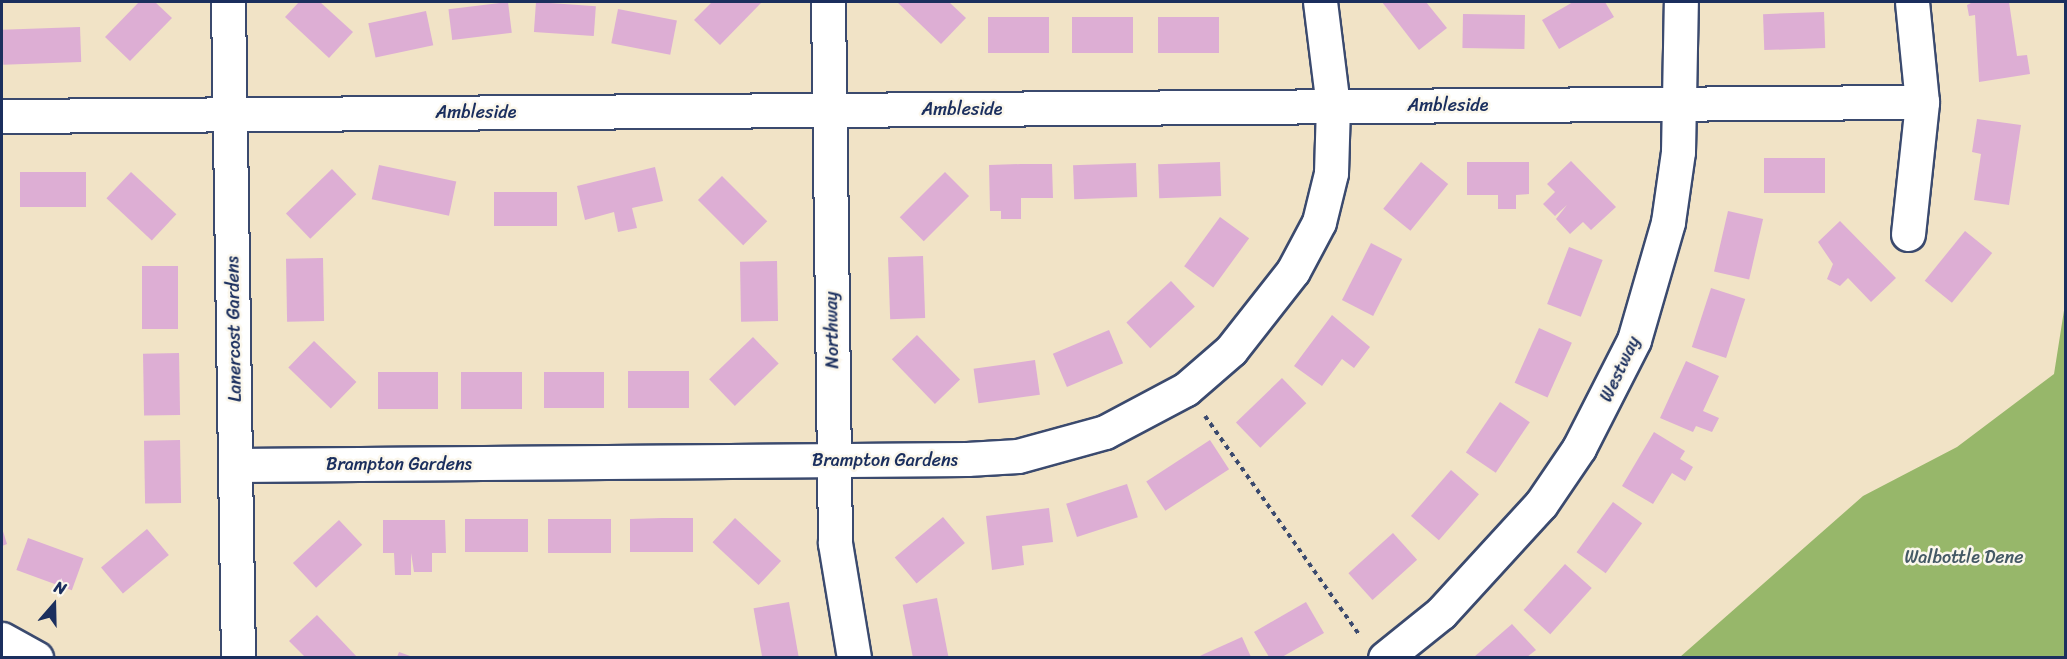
<!DOCTYPE html>
<html>
<head>
<meta charset="utf-8">
<style>
  body { margin:0 }
  #map { position:relative; width:2067px; height:659px; overflow:hidden; background:#f1e3c6; font-family:Sriracha,sans-serif }
  div>[style] { position:absolute }
  .forest>* { inset:0; background:#97b76a }
  .building>* { inset:0; background:#ddaed4; transform-origin:0 0 }
  .path>* { height:4px; margin-top:-2px; transform-origin:0; background:repeating-linear-gradient(90deg,#3b4a6e 0 4.5px,transparent 0 9px) }
  .roads { filter:drop-shadow(2px 0 #3b4a6e) drop-shadow(-2px 0 #3b4a6e) drop-shadow(0 2px #3b4a6e) drop-shadow(0 -2px #3b4a6e) }
  .street>* { height:33px; margin:-16.5px; padding:0 16.5px; transform-origin:16.5px; border-radius:16.5px; background:#fff }
  .secondary>* { height:33px; margin:-16.5px; padding:0 16.5px; transform-origin:16.5px; border-radius:16.5px; background:#fff }
  span { translate:-50% -50%; white-space:nowrap; text-align:center; line-height:1.15; -webkit-text-stroke:5px #fbf7ec; paint-order:stroke }
  .street-label { font-size:18px; color:#1b2f5e }
  .park-label { font-size:18px; color:#445965 }
  .frame { position:absolute; inset:0; border:3px solid #1b2f5e; pointer-events:none }
  .north { position:absolute; left:24px; top:575px; width:60px; height:60px; -webkit-text-stroke:4px #fbf7ec; paint-order:stroke; rotate:20deg; font-size:16px; font-weight:700; line-height:24px; text-align:center; color:#1b2f5e }
  .north::after { content:''; display:block; margin:auto; width:21px; height:27px; background:#1b2f5e; clip-path:polygon(50% 0,100% 100%,50% 72%,0 100%) }
</style>
</head>
<body>
<div id="map">
  <div class="forest">
    <div style="clip-path:polygon(2065px 304px,2065px 657px,1680px 657px,1863px 496px,1957px 447px,2054px 374px)"></div>
  </div>
  <div class="building">
    <div style="clip-path:polygon(139px 2px,155px 2px,172px 18px,130px 61px,105px 37px)"></div>
    <div style="clip-path:polygon(299px 2px,320px 2px,353px 32px,329px 58px,285px 17px)"></div>
    <div style="left:508px;top:2px;width:31px;height:60px;rotate:83deg"></div>
    <div style="left:536px;top:2px;width:60px;height:30px;rotate:4deg"></div>
    <div style="clip-path:polygon(712px 2px,762px 2px,720px 45px,694px 20px)"></div>
    <div style="clip-path:polygon(897px 2px,949px 2px,966px 18px,941px 44px)"></div>
    <div style="clip-path:polygon(1382px 2px,1426px 2px,1447px 28px,1419px 50px)"></div>
    <div style="clip-path:polygon(1605px 2px,1614px 17px,1559px 49px,1542px 20px,1573px 2px)"></div>
    <div style="clip-path:polygon(1973px 2px,2009px 2px,2017px 56px,2027px 55px,2030px 74px,1979px 82px,1975px 15px,1969px 16px,1967px 5px)"></div>
    <div style="left:618px;top:9px;width:60px;height:35px;rotate:11deg"></div>
    <div style="left:426px;top:11px;width:35px;height:59px;rotate:78deg"></div>
    <div style="left:1824px;top:12px;width:36px;height:61px;rotate:88deg"></div>
    <div style="left:1463px;top:14px;width:62px;height:34px;rotate:1deg"></div>
    <div style="left:1049px;top:17px;width:36px;height:61px;rotate:90deg"></div>
    <div style="left:1072px;top:17px;width:61px;height:36px"></div>
    <div style="left:1158px;top:17px;width:61px;height:36px"></div>
    <div style="left:80px;top:27px;width:35px;height:78px;rotate:88deg"></div>
    <div style="clip-path:polygon(1977px 119px,2021px 125px,2009px 205px,1974px 200px,1981px 154px,1972px 152px)"></div>
    <div style="left:1764px;top:158px;width:61px;height:35px"></div>
    <div style="clip-path:polygon(1571px 161px,1616px 207px,1591px 230px,1583px 222px,1570px 234px,1556px 219px,1567px 205px,1555px 216px,1543px 204px,1555px 192px,1547px 184px)"></div>
    <div style="left:1220px;top:162px;width:34px;height:62px;rotate:88deg"></div>
    <div style="left:1421px;top:162px;width:35px;height:60px;rotate:39deg"></div>
    <div style="clip-path:polygon(1467px 162px,1529px 162px,1529px 194px,1516px 195px,1516px 209px,1498px 209px,1498px 195px,1467px 195px)"></div>
    <div style="left:1136px;top:163px;width:34px;height:63px;rotate:88deg"></div>
    <div style="clip-path:polygon(1021px 164px,1052px 164px,1053px 198px,1021px 198px,1021px 219px,1001px 219px,1001px 211px,990px 211px,989px 165px)"></div>
    <div style="left:379px;top:165px;width:79px;height:35px;rotate:12deg"></div>
    <div style="clip-path:polygon(655px 167px,663px 201px,632px 208px,637px 228px,618px 232px,614px 212px,585px 220px,577px 186px)"></div>
    <div style="left:332px;top:169px;width:35px;height:64px;rotate:46deg"></div>
    <div style="left:86px;top:172px;width:35px;height:66px;rotate:90deg"></div>
    <div style="left:131px;top:172px;width:62px;height:36px;rotate:43deg"></div>
    <div style="left:945px;top:172px;width:34px;height:64px;rotate:45deg"></div>
    <div style="left:722px;top:176px;width:64px;height:34px;rotate:45deg"></div>
    <div style="left:494px;top:192px;width:63px;height:34px"></div>
    <div style="left:1728px;top:211px;width:36px;height:62px;rotate:13deg"></div>
    <div style="left:1220px;top:217px;width:36px;height:61px;rotate:36deg"></div>
    <div style="clip-path:polygon(1840px 221px,1896px 278px,1871px 302px,1848px 278px,1840px 286px,1827px 279px,1833px 264px,1818px 242px)"></div>
    <div style="left:1965px;top:231px;width:35px;height:64px;rotate:39deg"></div>
    <div style="left:1371px;top:243px;width:35px;height:64px;rotate:27deg"></div>
    <div style="left:1569px;top:247px;width:36px;height:61px;rotate:21deg"></div>
    <div style="left:923px;top:256px;width:62px;height:35px;rotate:88deg"></div>
    <div style="left:323px;top:258px;width:63px;height:37px;rotate:89deg"></div>
    <div style="left:777px;top:261px;width:60px;height:37px;rotate:89deg"></div>
    <div style="left:142px;top:266px;width:36px;height:63px"></div>
    <div style="left:1171px;top:281px;width:35px;height:61px;rotate:47deg"></div>
    <div style="left:1711px;top:288px;width:36px;height:62px;rotate:18deg"></div>
    <div style="clip-path:polygon(1332px 315px,1370px 347px,1354px 368px,1342px 359px,1322px 386px,1294px 366px)"></div>
    <div style="left:1539px;top:328px;width:36px;height:60px;rotate:24deg"></div>
    <div style="left:1109px;top:330px;width:36px;height:61px;rotate:67deg"></div>
    <div style="left:917px;top:335px;width:62px;height:35px;rotate:46deg"></div>
    <div style="left:753px;top:337px;width:37px;height:61px;rotate:46deg"></div>
    <div style="left:314px;top:341px;width:59px;height:37px;rotate:44deg"></div>
    <div style="left:179px;top:353px;width:62px;height:36px;rotate:89deg"></div>
    <div style="left:1035px;top:360px;width:35px;height:62px;rotate:82deg"></div>
    <div style="clip-path:polygon(1686px 361px,1719px 376px,1703px 411px,1719px 418px,1712px 432px,1696px 426px,1693px 432px,1660px 418px)"></div>
    <div style="left:628px;top:371px;width:61px;height:37px"></div>
    <div style="left:438px;top:372px;width:37px;height:60px;rotate:90deg"></div>
    <div style="left:461px;top:372px;width:61px;height:37px"></div>
    <div style="left:544px;top:372px;width:60px;height:36px"></div>
    <div style="left:1282px;top:378px;width:35px;height:64px;rotate:46deg"></div>
    <div style="left:1500px;top:402px;width:36px;height:61px;rotate:34deg"></div>
    <div style="clip-path:polygon(1654px 432px,1685px 451px,1680px 459px,1693px 467px,1685px 481px,1672px 473px,1653px 504px,1622px 486px)"></div>
    <div style="left:180px;top:440px;width:63px;height:36px;rotate:89deg"></div>
    <div style="left:1210px;top:440px;width:35px;height:76px;rotate:57deg"></div>
    <div style="left:1451px;top:470px;width:37px;height:61px;rotate:41deg"></div>
    <div style="left:1127px;top:484px;width:35px;height:64px;rotate:72deg"></div>
    <div style="left:1613px;top:502px;width:36px;height:62px;rotate:36deg"></div>
    <div style="clip-path:polygon(1049px 508px,1053px 542px,1022px 546px,1024px 565px,992px 570px,986px 516px)"></div>
    <div style="left:943px;top:517px;width:34px;height:63px;rotate:50deg"></div>
    <div style="clip-path:polygon(662px 518px,693px 518px,693px 552px,630px 552px,630px 519px)"></div>
    <div style="left:735px;top:518px;width:63px;height:33px;rotate:43deg"></div>
    <div style="left:528px;top:519px;width:33px;height:63px;rotate:90deg"></div>
    <div style="left:548px;top:519px;width:63px;height:34px"></div>
    <div style="left:339px;top:520px;width:34px;height:63px;rotate:47deg"></div>
    <div style="clip-path:polygon(383px 520px,445px 520px,446px 553px,432px 553px,432px 572px,414px 572px,411px 553px,411px 575px,395px 575px,394px 553px,383px 553px)"></div>
    <div style="clip-path:polygon(2px 528px,7px 544px,2px 546px)"></div>
    <div style="left:147px;top:529px;width:34px;height:60px;rotate:50deg"></div>
    <div style="left:1393px;top:533px;width:36px;height:60px;rotate:48deg"></div>
    <div style="left:28px;top:538px;width:59px;height:34px;rotate:20deg"></div>
    <div style="left:1565px;top:564px;width:36px;height:62px;rotate:42deg"></div>
    <div style="left:937px;top:598px;width:60px;height:35px;rotate:79deg"></div>
    <div style="left:789px;top:602px;width:56px;height:36px;rotate:80deg"></div>
    <div style="clip-path:polygon(1306px 602px,1324px 633px,1282px 657px,1269px 657px,1254px 632px)"></div>
    <div style="clip-path:polygon(317px 615px,340px 639px,357px 657px,305px 657px,289px 641px)"></div>
    <div style="clip-path:polygon(1512px 624px,1536px 650px,1527px 657px,1474px 657px)"></div>
    <div style="clip-path:polygon(1242px 637px,1251px 657px,1198px 657px,1204px 654px)"></div>
    <div style="clip-path:polygon(399px 652px,413px 657px,397px 657px)"></div>
  </div>
  <div class="path">
    <div style="left:1205px;top:416px;width:269px;rotate:54.8deg"></div>
  </div>
  <div class="roads">
    <div class="street">
      <div style="left:228px;top:2px;width:656px;rotate:89.13deg"></div>
      <div style="left:828px;top:2px;width:541px;rotate:89.26deg"></div>
      <div style="left:835px;top:543px;width:117px;rotate:80.6deg"></div>
      <div style="left:2px;top:116px;width:1920px;rotate:-0.42deg"></div>
      <div style="left:1908px;top:234px;width:133px;rotate:-83.9deg"></div>
      <div style="left:1922px;top:102px;width:100px;rotate:-95.7deg"></div>
      <div style="left:236px;top:465px;width:731px;rotate:-0.47deg"></div>
      <div style="left:967px;top:459px;width:51px;rotate:-3.4deg"></div>
      <div style="left:1018px;top:456px;width:90px;rotate:-15.4deg"></div>
      <div style="left:1105px;top:432px;width:92px;rotate:-28deg"></div>
      <div style="left:1186px;top:389px;width:60px;rotate:-40.9deg"></div>
      <div style="left:1231px;top:350px;width:100px;rotate:-51.9deg"></div>
      <div style="left:1293px;top:271px;width:55px;rotate:-62deg"></div>
      <div style="left:1319px;top:222px;width:50px;rotate:-76.2deg"></div>
      <div style="left:1331px;top:173px;width:67px;rotate:-88.3deg"></div>
      <div style="left:1333px;top:106px;width:105px;rotate:-97.1deg"></div>
      <div style="left:1385px;top:658px;width:72px;rotate:-38.8deg"></div>
      <div style="left:1441px;top:613px;width:148px;rotate:-47.5deg"></div>
      <div style="left:1541px;top:504px;width:68px;rotate:-55.8deg"></div>
      <div style="left:1579px;top:448px;width:121px;rotate:-63deg"></div>
      <div style="left:1634px;top:340px;width:123px;rotate:-73.9deg"></div>
      <div style="left:1668px;top:222px;width:71px;rotate:-81.9deg"></div>
      <div style="left:1678px;top:152px;width:150px;rotate:-88.9deg"></div>
    </div>
    <div class="secondary">
      <div style="left:2px;top:639px;width:39px;rotate:29deg"></div>
    </div>
  </div>
  <div class="street-label">
    <span style="left:1448px;top:105px">Ambleside</span>
    <span style="left:962px;top:109px">Ambleside</span>
    <span style="left:476px;top:112px">Ambleside</span>
    <span style="left:234px;top:329px;rotate:-91deg">Lanercost Gardens</span>
    <span style="left:832px;top:330px;rotate:-91deg">Northway</span>
    <span style="left:1620px;top:369px;rotate:-65deg">Westway</span>
    <span style="left:885px;top:460px">Brampton Gardens</span>
    <span style="left:399px;top:464px">Brampton Gardens</span>
  </div>
  <div class="park-label">
    <span style="left:1964px;top:557px">Walbottle Dene</span>
  </div>
  <div class="frame"></div>
  <div class="north">N</div>
</div>
</body>
</html>
